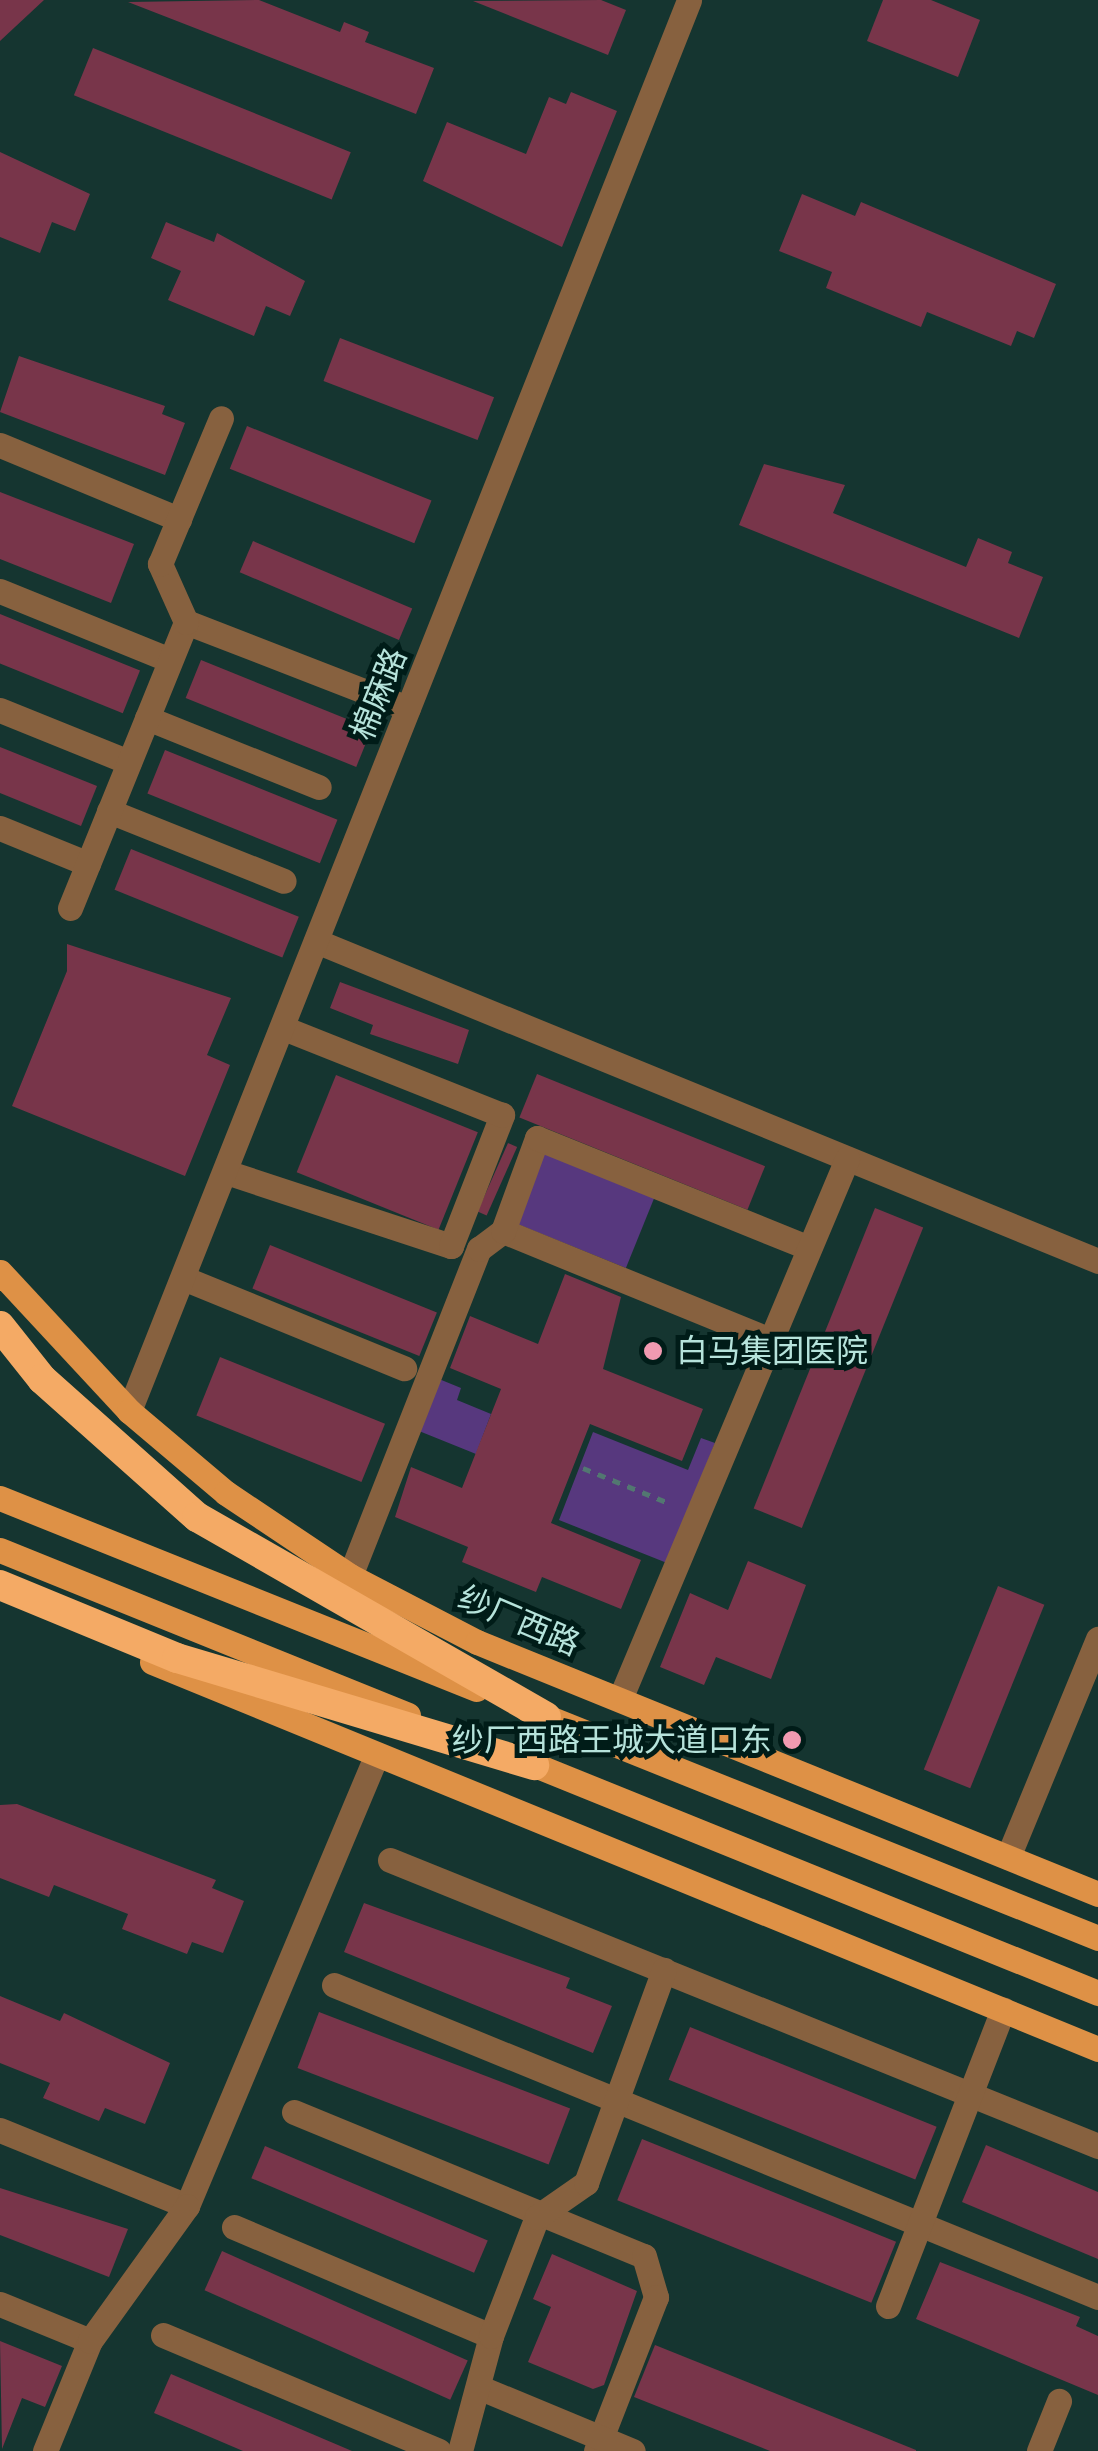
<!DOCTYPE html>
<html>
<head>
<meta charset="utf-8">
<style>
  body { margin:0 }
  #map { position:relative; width:1098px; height:2451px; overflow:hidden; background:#153530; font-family:Bitter,"Noto Sans SC",serif }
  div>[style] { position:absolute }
  .green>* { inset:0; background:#57387e; transform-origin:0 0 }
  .building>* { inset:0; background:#78354a; transform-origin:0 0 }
  .path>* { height:5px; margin-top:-2.5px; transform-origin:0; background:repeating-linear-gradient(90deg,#527771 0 8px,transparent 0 16px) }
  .minor>* { height:25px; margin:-12.5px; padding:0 12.5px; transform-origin:12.5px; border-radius:12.5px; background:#87613f }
  .major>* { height:25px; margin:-12.5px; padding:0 12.5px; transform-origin:12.5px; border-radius:12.5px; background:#de9146 }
  .highway>* { height:30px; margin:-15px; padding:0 15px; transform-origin:15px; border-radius:15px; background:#f4aa65 }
  .dots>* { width:28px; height:28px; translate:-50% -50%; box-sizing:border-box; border:5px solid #001c18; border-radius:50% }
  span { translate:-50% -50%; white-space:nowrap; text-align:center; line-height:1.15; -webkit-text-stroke:10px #001c18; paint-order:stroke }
  .street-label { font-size:32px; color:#b6e3db }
  .poi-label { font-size:32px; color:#b6e3db }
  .left { translate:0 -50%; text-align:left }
  .right { translate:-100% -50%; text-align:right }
</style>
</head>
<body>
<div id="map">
  <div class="green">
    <div style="left:542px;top:1150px;width:122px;height:78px;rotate:22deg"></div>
    <div style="clip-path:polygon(439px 1379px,461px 1388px,457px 1400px,491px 1414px,476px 1454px,419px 1431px)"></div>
    <div style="clip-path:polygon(593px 1432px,688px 1470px,701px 1438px,715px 1443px,667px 1563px,559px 1520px)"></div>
  </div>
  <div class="building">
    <div style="clip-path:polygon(0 0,44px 0,0 41px)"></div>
    <div style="clip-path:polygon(259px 0,340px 32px,344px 22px,369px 32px,365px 42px,434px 68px,416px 114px,128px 2px)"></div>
    <div style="clip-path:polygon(601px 0,626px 10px,608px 55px,473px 1px)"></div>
    <div style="clip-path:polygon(883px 0,931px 0,980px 20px,958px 77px,867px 41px)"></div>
    <div style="left:93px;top:48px;width:278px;height:51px;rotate:22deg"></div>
    <div style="clip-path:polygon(571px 92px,617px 111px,562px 247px,423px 181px,447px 122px,526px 154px,549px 97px,566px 104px)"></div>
    <div style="clip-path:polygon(0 152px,90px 194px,75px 231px,52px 222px,40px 253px,0 237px)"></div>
    <div style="clip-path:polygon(802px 194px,855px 216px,861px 202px,1056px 284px,1034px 338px,1017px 331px,1011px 346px,927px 312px,921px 327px,826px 288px,832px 272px,779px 251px)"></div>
    <div style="clip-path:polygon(166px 222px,214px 242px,217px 233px,305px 281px,290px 316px,266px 306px,254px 336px,168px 300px,181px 271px,151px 258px)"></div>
    <div style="left:340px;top:338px;width:165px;height:46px;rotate:21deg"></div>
    <div style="clip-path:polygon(19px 356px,165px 406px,162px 414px,185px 423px,165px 475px,0 412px)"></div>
    <div style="left:247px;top:426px;width:199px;height:46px;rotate:22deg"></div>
    <div style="clip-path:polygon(764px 464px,845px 485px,833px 513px,966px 567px,978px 538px,1012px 552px,1008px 563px,1043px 577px,1019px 638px,739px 525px)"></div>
    <div style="clip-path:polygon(0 492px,134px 544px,111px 603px,0 559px)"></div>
    <div style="left:253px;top:541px;width:173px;height:34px;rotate:23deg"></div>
    <div style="left:0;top:614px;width:151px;height:46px;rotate:22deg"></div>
    <div style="left:201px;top:660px;width:184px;height:41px;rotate:22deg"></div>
    <div style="clip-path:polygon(0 747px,97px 786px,81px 826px,0 793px)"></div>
    <div style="left:165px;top:750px;width:186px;height:47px;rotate:22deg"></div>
    <div style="left:131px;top:849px;width:181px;height:44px;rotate:22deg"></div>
    <div style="clip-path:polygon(67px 944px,231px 998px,207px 1055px,230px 1065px,185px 1176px,12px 1106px,67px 971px)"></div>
    <div style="clip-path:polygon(340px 982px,469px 1030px,458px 1064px,370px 1034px,373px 1025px,330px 1008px)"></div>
    <div style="left:537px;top:1074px;width:246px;height:47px;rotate:22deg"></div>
    <div style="left:336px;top:1075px;width:153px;height:105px;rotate:22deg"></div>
    <div style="left:508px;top:1143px;width:10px;height:75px;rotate:24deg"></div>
    <div style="left:875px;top:1208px;width:52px;height:324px;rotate:22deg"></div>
    <div style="left:270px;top:1245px;width:180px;height:47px;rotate:22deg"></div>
    <div style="clip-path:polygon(565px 1274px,621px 1297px,603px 1369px,703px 1409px,682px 1461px,590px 1424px,551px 1523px,641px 1560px,621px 1609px,542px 1577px,536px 1592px,462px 1562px,468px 1547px,395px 1517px,411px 1467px,462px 1488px,501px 1389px,450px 1368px,470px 1316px,538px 1344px)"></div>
    <div style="left:220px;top:1357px;width:178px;height:63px;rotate:22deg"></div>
    <div style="clip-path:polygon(748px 1561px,806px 1585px,771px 1679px,716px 1657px,704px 1685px,660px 1667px,690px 1593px,728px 1610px)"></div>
    <div style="left:998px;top:1586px;width:50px;height:198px;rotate:22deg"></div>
    <div style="clip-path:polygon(17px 1804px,216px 1880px,212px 1888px,244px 1901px,223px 1953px,192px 1942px,187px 1954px,122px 1929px,128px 1914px,54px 1885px,49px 1897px,0 1878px,0 1805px)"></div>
    <div style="clip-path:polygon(364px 1903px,570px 1978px,566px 1988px,612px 2006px,593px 2053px,344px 1952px)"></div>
    <div style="clip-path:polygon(0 1996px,60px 2021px,64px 2013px,170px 2063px,145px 2124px,105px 2108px,99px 2121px,43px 2098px,50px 2083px,0 2063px)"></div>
    <div style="left:319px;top:2012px;width:269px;height:60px;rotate:21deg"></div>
    <div style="left:690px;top:2027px;width:266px;height:57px;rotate:22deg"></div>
    <div style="left:642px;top:2139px;width:274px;height:66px;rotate:22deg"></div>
    <div style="clip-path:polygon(986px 2145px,1098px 2192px,1098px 2259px,962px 2202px)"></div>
    <div style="left:265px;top:2146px;width:242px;height:35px;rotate:23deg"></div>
    <div style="clip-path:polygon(0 2188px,128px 2229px,109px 2277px,0 2235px)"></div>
    <div style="left:222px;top:2251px;width:269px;height:43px;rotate:24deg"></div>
    <div style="clip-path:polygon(552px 2254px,637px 2291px,604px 2385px,593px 2389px,528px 2362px,551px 2307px,533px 2299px)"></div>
    <div style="clip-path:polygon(940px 2262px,1080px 2317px,1076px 2326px,1098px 2336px,1098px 2395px,916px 2319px)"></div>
    <div style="clip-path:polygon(0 2341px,62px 2366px,45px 2407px,22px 2398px,2px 2449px)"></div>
    <div style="clip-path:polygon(655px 2345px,916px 2450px,916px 2451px,770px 2451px,634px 2397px)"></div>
    <div style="clip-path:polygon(171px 2374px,352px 2451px,243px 2451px,154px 2413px)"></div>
  </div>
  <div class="path">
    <div style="left:583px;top:1468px;width:95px;rotate:22.2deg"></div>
  </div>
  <div class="minor">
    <div style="left:0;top:445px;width:194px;rotate:22.5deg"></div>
    <div style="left:0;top:591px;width:183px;rotate:22.1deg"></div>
    <div style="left:186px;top:622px;width:238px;rotate:21.2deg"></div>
    <div style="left:0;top:710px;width:139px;rotate:22deg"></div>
    <div style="left:147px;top:718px;width:185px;rotate:21.9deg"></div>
    <div style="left:109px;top:811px;width:188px;rotate:21.8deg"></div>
    <div style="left:0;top:828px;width:95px;rotate:22.2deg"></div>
    <div style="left:70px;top:908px;width:309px;rotate:-67.9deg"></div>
    <div style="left:186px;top:622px;width:64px;rotate:-114.1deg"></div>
    <div style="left:160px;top:564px;width:158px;rotate:-67.3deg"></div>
    <div style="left:316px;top:941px;width:845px;rotate:22.25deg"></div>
    <div style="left:226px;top:1172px;width:237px;rotate:18.2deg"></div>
    <div style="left:451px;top:1246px;width:141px;rotate:-68.7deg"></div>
    <div style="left:502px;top:1115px;width:236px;rotate:-158.3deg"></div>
    <div style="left:503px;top:1231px;width:288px;rotate:22.2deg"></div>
    <div style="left:183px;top:1278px;width:239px;rotate:22.2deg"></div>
    <div style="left:129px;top:1411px;width:1518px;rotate:-68.35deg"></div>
    <div style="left:350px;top:1576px;width:352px;rotate:-68.5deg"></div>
    <div style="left:479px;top:1249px;width:30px;rotate:-37deg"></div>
    <div style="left:503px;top:1231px;width:99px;rotate:-69.9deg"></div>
    <div style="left:537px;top:1138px;width:293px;rotate:22deg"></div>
    <div style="left:620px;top:1699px;width:586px;rotate:-67.2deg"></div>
    <div style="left:1008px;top:1857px;width:236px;rotate:-67.6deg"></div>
    <div style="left:390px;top:1860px;width:764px;rotate:22deg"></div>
    <div style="left:334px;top:1985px;width:825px;rotate:22.21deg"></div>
    <div style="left:294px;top:2112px;width:378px;rotate:22.4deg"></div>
    <div style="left:644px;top:2256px;width:43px;rotate:73.7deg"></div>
    <div style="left:656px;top:2297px;width:165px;rotate:111.3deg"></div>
    <div style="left:0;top:2130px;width:202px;rotate:22.1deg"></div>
    <div style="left:187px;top:2206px;width:486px;rotate:-67.2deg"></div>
    <div style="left:234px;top:2227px;width:279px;rotate:23deg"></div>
    <div style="left:0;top:2304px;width:97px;rotate:22.3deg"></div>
    <div style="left:888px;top:2306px;width:318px;rotate:-68.8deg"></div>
    <div style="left:163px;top:2335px;width:299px;rotate:22.8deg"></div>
    <div style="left:483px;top:2389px;width:162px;rotate:22.5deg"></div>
    <div style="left:45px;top:2451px;width:119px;rotate:-67.8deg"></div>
    <div style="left:90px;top:2341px;width:166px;rotate:-54.3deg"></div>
    <div style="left:460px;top:2451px;width:119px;rotate:-74.9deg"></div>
    <div style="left:491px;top:2336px;width:128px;rotate:-68.9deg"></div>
    <div style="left:537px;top:2217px;width:60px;rotate:-34.8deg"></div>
    <div style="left:586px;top:2183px;width:227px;rotate:-69.9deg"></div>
    <div style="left:1039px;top:2451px;width:54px;rotate:-68.2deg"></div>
  </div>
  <div class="major">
    <div style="left:0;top:1272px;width:190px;rotate:47.1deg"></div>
    <div style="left:129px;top:1411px;width:127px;rotate:40.2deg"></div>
    <div style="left:226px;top:1493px;width:149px;rotate:33.8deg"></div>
    <div style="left:350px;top:1576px;width:143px;rotate:27.5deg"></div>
    <div style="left:477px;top:1642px;width:670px;rotate:22.09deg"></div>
    <div style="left:0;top:1498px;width:513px;rotate:21.86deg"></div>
    <div style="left:0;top:1550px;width:440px;rotate:22deg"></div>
    <div style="left:152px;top:1662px;width:1022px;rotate:22.25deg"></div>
    <div style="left:527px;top:1709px;width:615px;rotate:21.85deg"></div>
    <div style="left:520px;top:1759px;width:624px;rotate:22.04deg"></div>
  </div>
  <div class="highway">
    <div style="left:0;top:1326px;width:68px;rotate:51.6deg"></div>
    <div style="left:42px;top:1379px;width:208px;rotate:41.7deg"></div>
    <div style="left:197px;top:1517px;width:402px;rotate:29.8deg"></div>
    <div style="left:0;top:1585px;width:191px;rotate:22.4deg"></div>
    <div style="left:177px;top:1658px;width:373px;rotate:16.7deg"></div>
  </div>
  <div class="dots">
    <div style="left:653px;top:1351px;background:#f19ab1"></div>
    <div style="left:792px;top:1740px;background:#f19ab1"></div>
  </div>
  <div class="street-label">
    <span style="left:379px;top:694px;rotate:-68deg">棉麻路</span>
    <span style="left:519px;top:1621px;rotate:23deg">纱厂西路</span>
  </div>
  <div class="poi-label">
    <span class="left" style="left:676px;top:1351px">白马集团医院</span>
    <span class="right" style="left:772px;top:1740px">纱厂西路王城大道口东</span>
  </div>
</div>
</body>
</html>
